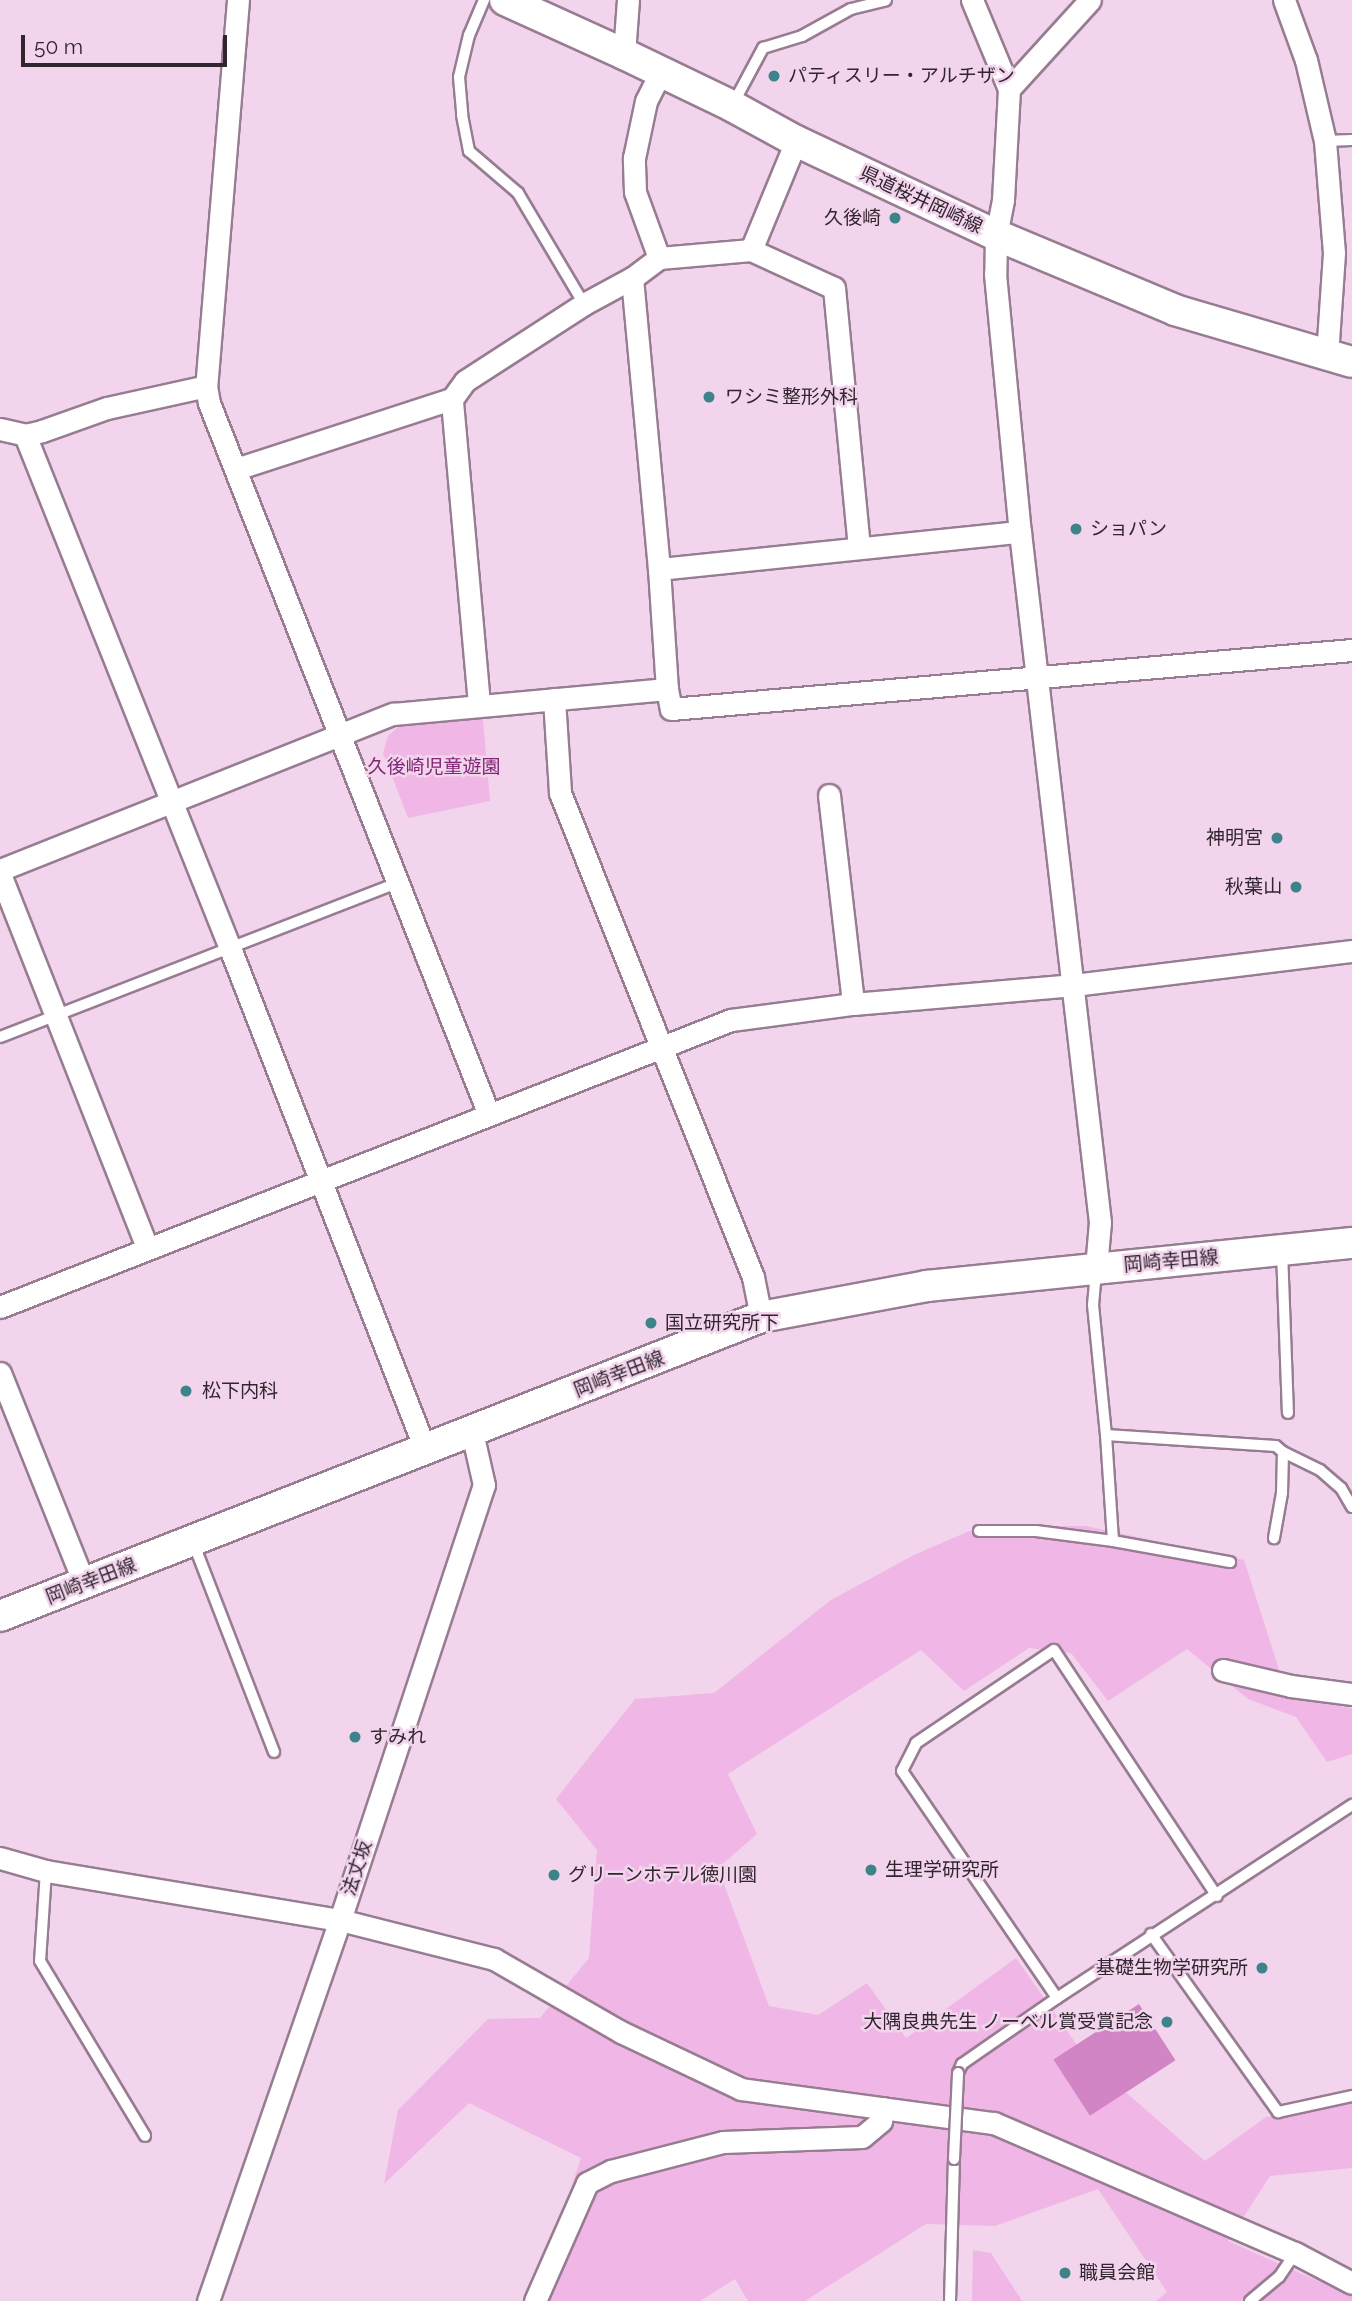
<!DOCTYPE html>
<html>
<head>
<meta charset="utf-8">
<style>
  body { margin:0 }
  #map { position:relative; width:1352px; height:2301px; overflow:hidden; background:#f2d5ec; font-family:Raleway,"Noto Sans JP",sans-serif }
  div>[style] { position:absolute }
  .green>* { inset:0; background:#f0b6e5 }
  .water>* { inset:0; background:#d285c5; transform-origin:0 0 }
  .roads { filter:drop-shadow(2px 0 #977c92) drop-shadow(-2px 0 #977c92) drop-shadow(0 2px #977c92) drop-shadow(0 -2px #977c92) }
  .service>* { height:10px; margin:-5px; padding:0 5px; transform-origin:5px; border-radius:5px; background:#fff }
  .minor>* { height:21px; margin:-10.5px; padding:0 10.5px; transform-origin:10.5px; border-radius:10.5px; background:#fff }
  .secondary>* { height:30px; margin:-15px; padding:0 15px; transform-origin:15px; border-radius:15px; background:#fff }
  .bridges { filter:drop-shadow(2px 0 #977c92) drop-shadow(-2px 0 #977c92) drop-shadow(0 2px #977c92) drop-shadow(0 -2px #977c92) }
  .service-bridge>* { height:10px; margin:-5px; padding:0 5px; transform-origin:5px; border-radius:5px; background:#fff }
  .dots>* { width:19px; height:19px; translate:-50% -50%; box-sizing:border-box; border:4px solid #f2d5ec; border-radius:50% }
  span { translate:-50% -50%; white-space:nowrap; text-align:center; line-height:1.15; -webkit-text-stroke:5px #f2d5ec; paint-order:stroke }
  .poi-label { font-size:19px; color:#31262f }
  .left { translate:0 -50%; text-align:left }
  .right { translate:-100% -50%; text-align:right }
  .street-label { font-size:19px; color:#31262f }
  .park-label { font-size:19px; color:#802675 }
  .scale { position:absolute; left:21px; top:35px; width:206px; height:32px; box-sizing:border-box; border:4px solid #31262f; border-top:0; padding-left:9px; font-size:21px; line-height:24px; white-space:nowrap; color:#31262f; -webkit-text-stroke:5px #f2d5ec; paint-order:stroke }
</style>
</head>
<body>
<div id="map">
  <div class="green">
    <div style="clip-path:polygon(483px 719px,490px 801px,408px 818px,383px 753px,388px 736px,399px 726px)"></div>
    <div style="clip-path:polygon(981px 1526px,1086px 1526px,1244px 1560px,1288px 1698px,1352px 1708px,1352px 1754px,1327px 1762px,1296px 1717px,1248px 1699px,1187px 1649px,1108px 1701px,1071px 1653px,1029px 1648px,964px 1691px,921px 1650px,728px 1774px,757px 1834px,718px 1868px,769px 2006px,818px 2015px,867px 1983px,906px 2038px,1016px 1958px,1086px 2058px,1205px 2161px,1266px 2117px,1352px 2103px,1352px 2168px,1270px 2176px,1228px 2241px,1352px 2296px,1352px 2301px,1156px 2301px,1167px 2292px,1098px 2189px,995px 2226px,926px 2224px,805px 2301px,748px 2301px,735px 2279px,700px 2301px,534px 2301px,581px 2158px,469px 2103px,384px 2184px,398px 2110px,488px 2019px,540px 2018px,589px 1958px,597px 1850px,556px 1799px,635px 1699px,714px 1693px,831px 1600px,914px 1555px)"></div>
    <div style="clip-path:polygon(973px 2250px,991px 2253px,1022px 2301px,972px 2301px)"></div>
  </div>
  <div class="water">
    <div style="left:1139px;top:2004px;width:67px;height:102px;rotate:57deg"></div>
  </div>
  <div class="roads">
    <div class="service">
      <div style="left:484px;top:0;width:38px;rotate:113deg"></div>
      <div style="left:469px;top:35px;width:43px;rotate:103.4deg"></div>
      <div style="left:459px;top:77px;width:38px;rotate:85deg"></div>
      <div style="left:462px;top:115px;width:37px;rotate:79deg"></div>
      <div style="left:469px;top:151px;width:65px;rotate:40.6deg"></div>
      <div style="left:518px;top:193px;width:129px;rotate:59.3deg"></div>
      <div style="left:733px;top:104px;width:64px;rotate:-61.8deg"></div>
      <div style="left:763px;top:48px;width:41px;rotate:-17.1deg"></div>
      <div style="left:802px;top:36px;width:56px;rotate:-28.9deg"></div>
      <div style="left:851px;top:9px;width:36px;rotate:-14deg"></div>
      <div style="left:1325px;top:141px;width:27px;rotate:-2deg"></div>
      <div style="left:0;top:1037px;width:426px;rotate:-21.2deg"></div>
      <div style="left:1282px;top:1251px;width:162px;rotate:87.9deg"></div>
      <div style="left:1096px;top:1271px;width:34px;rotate:95deg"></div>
      <div style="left:1093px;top:1305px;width:131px;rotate:84.3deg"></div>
      <div style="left:1106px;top:1435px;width:170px;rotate:3.7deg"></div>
      <div style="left:1276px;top:1446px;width:9px;rotate:41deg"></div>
      <div style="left:1283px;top:1452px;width:41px;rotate:91.4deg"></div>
      <div style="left:1282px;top:1493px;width:46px;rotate:100.1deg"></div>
      <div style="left:1106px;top:1435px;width:106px;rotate:86.2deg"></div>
      <div style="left:1113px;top:1541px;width:119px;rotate:10.2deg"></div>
      <div style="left:1283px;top:1452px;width:41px;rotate:25.9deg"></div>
      <div style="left:1320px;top:1470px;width:28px;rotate:41deg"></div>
      <div style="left:1341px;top:1488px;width:22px;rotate:60deg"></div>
      <div style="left:979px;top:1531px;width:57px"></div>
      <div style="left:1036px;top:1531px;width:78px;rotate:7.4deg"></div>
      <div style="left:193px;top:1542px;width:225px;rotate:68.9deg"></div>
      <div style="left:46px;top:1871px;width:90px;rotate:93.8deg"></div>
      <div style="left:40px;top:1961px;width:204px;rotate:59deg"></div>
      <div style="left:1151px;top:1934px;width:219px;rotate:54.5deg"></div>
      <div style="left:1278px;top:2112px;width:76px;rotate:-12.2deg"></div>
      <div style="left:1057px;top:1998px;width:275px;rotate:-124.3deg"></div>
      <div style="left:902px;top:1771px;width:31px;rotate:-63deg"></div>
      <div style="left:916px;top:1743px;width:166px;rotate:-34deg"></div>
      <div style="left:1054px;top:1650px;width:295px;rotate:56.5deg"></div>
      <div style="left:958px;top:2073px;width:10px;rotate:-66deg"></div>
      <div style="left:962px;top:2064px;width:116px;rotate:-34.8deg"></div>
      <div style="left:1057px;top:1998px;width:353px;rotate:-33.2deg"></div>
      <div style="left:950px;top:2301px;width:142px;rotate:-88.4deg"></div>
      <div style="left:1250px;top:2301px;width:38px;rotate:-40deg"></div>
      <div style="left:1279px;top:2277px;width:29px;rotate:-56deg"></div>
    </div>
    <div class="minor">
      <div style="left:238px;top:0;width:387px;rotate:94.7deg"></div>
      <div style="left:206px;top:386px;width:17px;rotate:80deg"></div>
      <div style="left:209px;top:403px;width:765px;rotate:68.53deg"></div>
      <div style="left:972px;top:0;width:96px;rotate:67.4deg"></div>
      <div style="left:1009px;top:89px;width:111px;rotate:93.1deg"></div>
      <div style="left:1003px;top:200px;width:36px;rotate:101deg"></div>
      <div style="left:996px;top:235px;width:39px;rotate:91deg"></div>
      <div style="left:995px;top:274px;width:259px;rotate:84.5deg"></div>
      <div style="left:1020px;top:532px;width:695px;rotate:83.39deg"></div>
      <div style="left:1100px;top:1222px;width:46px;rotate:95deg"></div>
      <div style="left:1284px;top:0;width:64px;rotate:69.9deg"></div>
      <div style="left:1306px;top:60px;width:83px;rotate:76.8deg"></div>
      <div style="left:1325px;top:141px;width:112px;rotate:85.4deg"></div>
      <div style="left:1334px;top:253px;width:104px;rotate:93.9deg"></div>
      <div style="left:624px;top:54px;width:54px;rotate:-85.8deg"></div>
      <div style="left:1009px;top:89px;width:120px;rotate:-47.7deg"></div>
      <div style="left:796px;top:141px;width:118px;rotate:112.4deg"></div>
      <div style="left:751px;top:250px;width:92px;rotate:175deg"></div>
      <div style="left:659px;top:258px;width:34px;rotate:143deg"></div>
      <div style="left:632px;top:278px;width:292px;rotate:84.7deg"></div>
      <div style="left:659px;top:569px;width:363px;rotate:-5.9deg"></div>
      <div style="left:751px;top:250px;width:91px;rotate:24.6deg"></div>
      <div style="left:834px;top:288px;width:260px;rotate:84.5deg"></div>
      <div style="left:659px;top:258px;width:70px;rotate:-110deg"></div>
      <div style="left:635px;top:192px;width:34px;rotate:-92deg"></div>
      <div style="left:634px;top:158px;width:58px;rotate:-78.1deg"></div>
      <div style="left:646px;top:101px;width:31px;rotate:-63deg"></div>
      <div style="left:0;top:429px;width:26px;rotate:13deg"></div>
      <div style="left:25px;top:435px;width:17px;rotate:-13deg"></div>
      <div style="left:42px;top:431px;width:69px;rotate:-19.5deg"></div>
      <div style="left:107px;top:408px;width:101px;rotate:-12.5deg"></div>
      <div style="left:25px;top:435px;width:552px;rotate:68.22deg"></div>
      <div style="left:230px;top:948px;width:538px;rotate:68.73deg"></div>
      <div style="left:236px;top:469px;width:227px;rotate:-18deg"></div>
      <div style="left:659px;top:569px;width:120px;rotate:86.2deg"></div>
      <div style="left:554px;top:699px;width:94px;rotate:86.3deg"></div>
      <div style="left:560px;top:793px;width:521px;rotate:68.26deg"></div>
      <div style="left:753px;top:1277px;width:41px;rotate:78.7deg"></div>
      <div style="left:479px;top:704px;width:306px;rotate:-95.1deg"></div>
      <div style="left:452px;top:399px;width:22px;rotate:-54deg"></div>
      <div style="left:465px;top:381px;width:142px;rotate:-32.9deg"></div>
      <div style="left:584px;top:304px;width:55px;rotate:-28.4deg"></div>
      <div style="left:829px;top:795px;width:210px;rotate:83.4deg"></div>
      <div style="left:0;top:870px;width:423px;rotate:-21.7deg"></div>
      <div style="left:393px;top:714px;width:275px;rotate:-5.2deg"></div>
      <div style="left:667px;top:689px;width:20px;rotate:79deg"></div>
      <div style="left:671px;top:709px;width:684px;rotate:-4.95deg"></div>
      <div style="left:0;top:874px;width:402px;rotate:68.5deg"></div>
      <div style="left:0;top:1307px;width:785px;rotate:-21.44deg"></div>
      <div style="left:731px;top:1020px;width:123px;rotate:-7.5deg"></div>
      <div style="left:853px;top:1004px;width:222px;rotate:-4.9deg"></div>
      <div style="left:1074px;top:985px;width:280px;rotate:-7deg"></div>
      <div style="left:0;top:1373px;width:226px;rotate:68.2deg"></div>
      <div style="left:1223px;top:1670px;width:70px;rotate:13.2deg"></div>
      <div style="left:1291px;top:1686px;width:62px;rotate:7.5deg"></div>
      <div style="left:0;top:1858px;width:48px;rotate:15.8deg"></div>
      <div style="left:46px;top:1871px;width:298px;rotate:9.5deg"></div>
      <div style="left:340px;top:1920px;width:159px;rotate:14.2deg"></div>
      <div style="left:494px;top:1959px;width:146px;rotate:29.9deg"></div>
      <div style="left:621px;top:2032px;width:133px;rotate:25.4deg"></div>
      <div style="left:741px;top:2089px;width:255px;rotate:7.7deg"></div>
      <div style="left:994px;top:2123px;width:328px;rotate:23.4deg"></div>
      <div style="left:1295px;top:2253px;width:64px;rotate:27.8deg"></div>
      <div style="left:208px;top:2301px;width:403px;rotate:-70.9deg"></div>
      <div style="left:340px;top:1920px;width:458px;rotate:-71.7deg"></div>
      <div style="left:484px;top:1485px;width:54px;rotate:-102.8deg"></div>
      <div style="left:535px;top:2301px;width:129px;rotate:-66.2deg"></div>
      <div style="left:587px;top:2183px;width:27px;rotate:-27deg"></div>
      <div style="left:611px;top:2171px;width:116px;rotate:-14.5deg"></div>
      <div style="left:723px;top:2142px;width:139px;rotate:-2.1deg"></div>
      <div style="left:862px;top:2137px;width:25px;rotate:-40deg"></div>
      <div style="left:881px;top:2121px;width:13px;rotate:-81deg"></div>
    </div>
    <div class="secondary">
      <div style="left:505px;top:0;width:131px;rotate:24.4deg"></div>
      <div style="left:624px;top:54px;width:120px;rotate:25.7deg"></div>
      <div style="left:732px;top:106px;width:73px;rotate:28.7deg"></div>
      <div style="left:796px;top:141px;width:221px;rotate:25.2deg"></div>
      <div style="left:996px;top:235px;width:194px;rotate:22.7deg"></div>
      <div style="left:1175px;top:310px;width:184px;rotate:16.4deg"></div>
      <div style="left:0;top:1616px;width:818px;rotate:-21.45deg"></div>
      <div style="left:761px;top:1317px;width:169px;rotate:-10.6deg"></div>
      <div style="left:927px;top:1286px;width:427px;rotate:-5.8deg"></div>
    </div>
  </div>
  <div class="bridges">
    <div class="service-bridge">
      <div style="left:954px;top:2159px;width:86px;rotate:-87.3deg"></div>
    </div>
  </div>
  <div class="dots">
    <div style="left:774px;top:76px;background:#3c8489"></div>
    <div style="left:895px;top:218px;background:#3c8489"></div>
    <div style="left:709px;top:397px;background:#3c8489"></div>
    <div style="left:1076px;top:529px;background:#3c8489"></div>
    <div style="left:1277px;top:838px;background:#3c8489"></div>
    <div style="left:1296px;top:887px;background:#3c8489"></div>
    <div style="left:651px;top:1323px;background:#3c8489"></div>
    <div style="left:186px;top:1391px;background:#3c8489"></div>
    <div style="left:355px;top:1737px;background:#3c8489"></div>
    <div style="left:871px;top:1870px;background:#3c8489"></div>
    <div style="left:554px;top:1875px;background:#3c8489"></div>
    <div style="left:1262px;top:1968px;background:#3c8489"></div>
    <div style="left:1167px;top:2022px;background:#3c8489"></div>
    <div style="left:1065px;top:2273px;background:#3c8489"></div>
  </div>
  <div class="poi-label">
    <span class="left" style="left:788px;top:76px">パティスリー・アルチザン</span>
    <span class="right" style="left:881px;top:218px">久後崎</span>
    <span class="left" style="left:725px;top:397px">ワシミ整形外科</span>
    <span class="left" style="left:1090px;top:529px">ショパン</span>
    <span class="right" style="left:1263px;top:838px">神明宮</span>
    <span class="right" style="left:1282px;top:887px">秋葉山</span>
    <span class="left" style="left:665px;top:1323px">国立研究所下</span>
    <span class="left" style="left:202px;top:1391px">松下内科</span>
    <span class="left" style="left:369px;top:1737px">すみれ</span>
    <span class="left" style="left:885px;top:1870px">生理学研究所</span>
    <span class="left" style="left:568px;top:1875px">グリーンホテル徳川園</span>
    <span class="right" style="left:1248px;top:1968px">基礎生物学研究所</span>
    <span class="right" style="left:1153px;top:2022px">大隅良典先生 ノーベル賞受賞記念</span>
    <span class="left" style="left:1079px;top:2273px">職員会館</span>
  </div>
  <div class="street-label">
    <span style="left:921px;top:200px;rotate:25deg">県道桜井岡崎線</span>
    <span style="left:1171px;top:1261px;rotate:-5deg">岡崎幸田線</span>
    <span style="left:619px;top:1374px;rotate:-21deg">岡崎幸田線</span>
    <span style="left:91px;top:1581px;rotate:-21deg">岡崎幸田線</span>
    <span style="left:357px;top:1868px;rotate:-72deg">法丈坂</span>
  </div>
  <div class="park-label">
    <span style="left:434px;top:767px">久後崎児童遊園</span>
  </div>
  <div class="scale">50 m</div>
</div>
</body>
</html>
